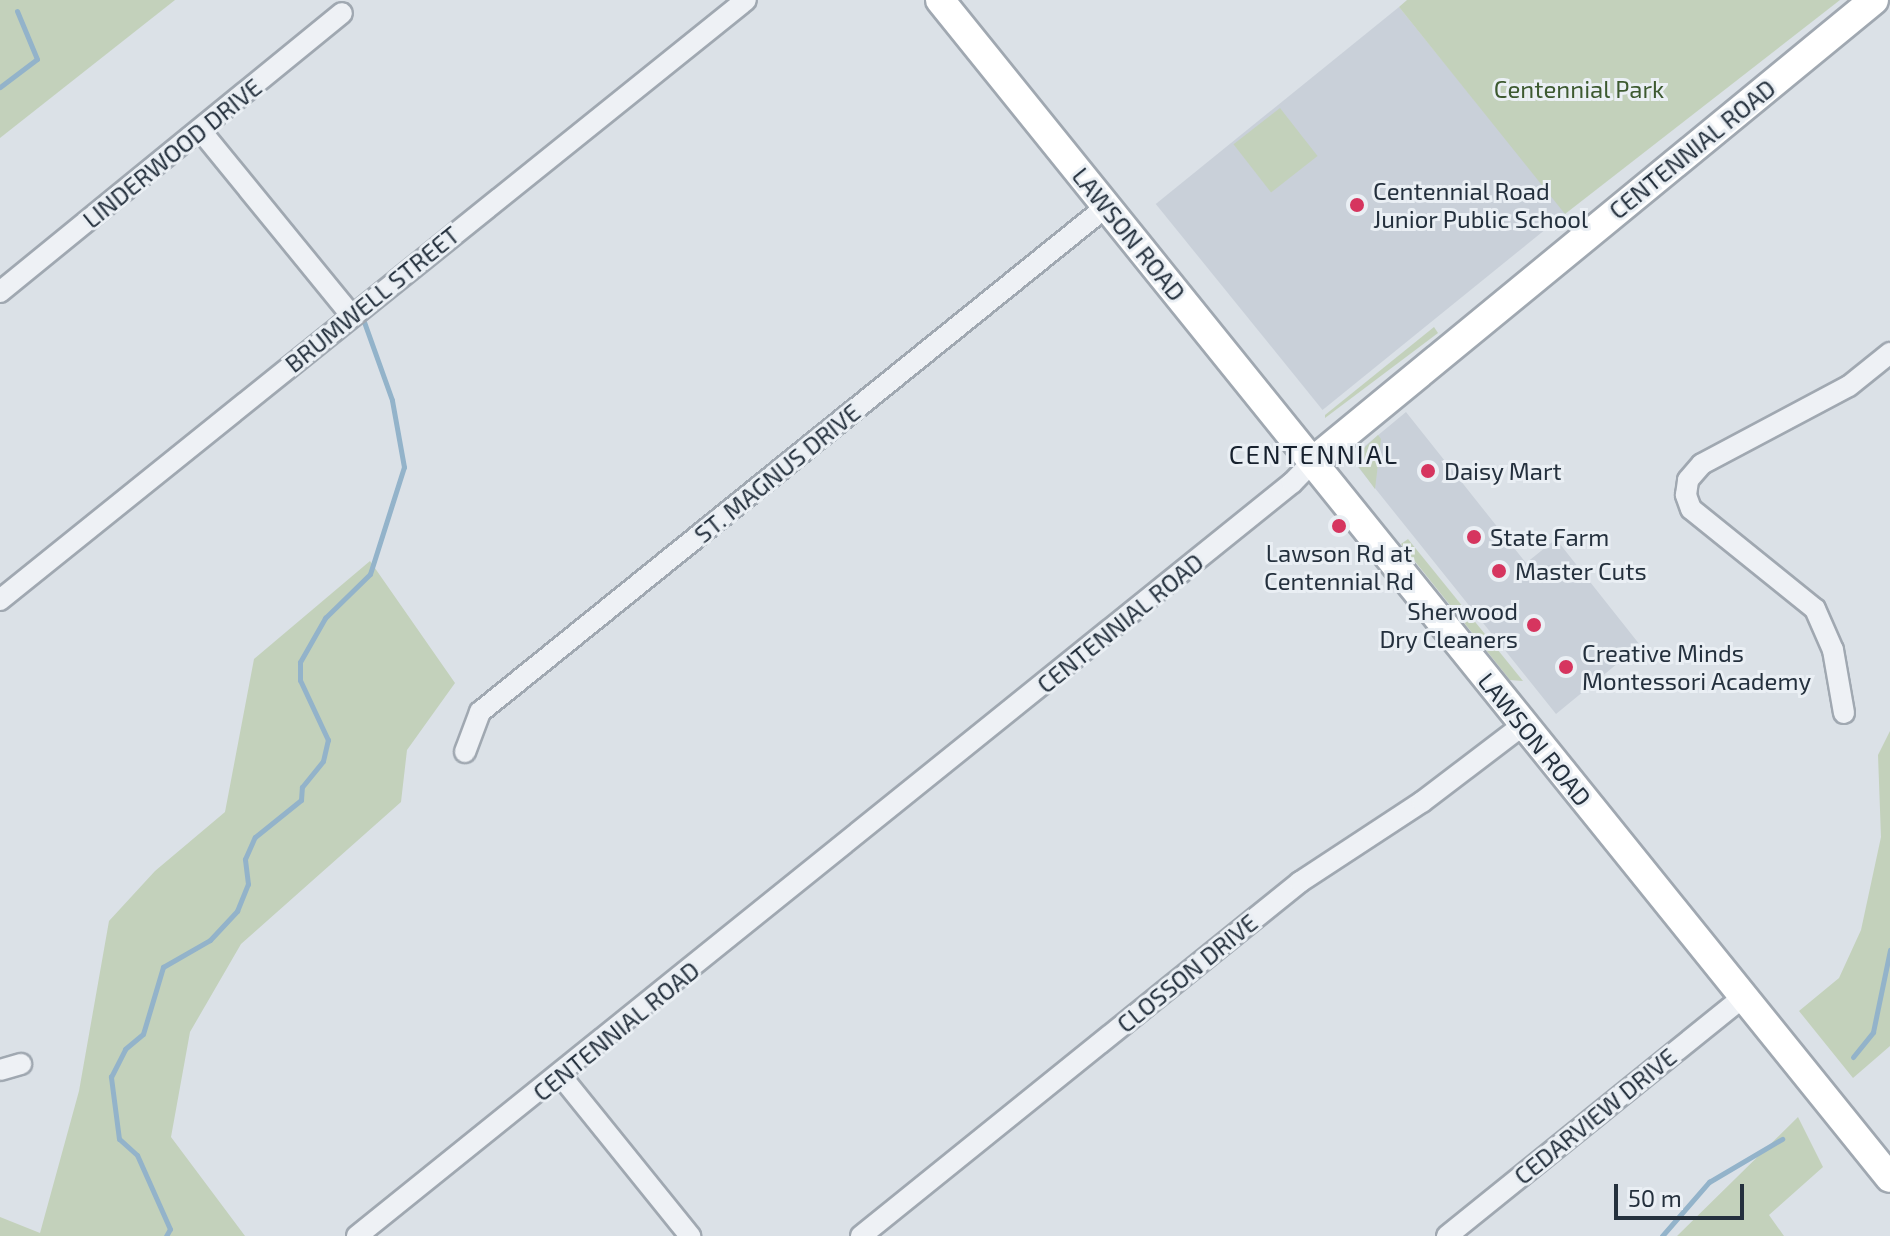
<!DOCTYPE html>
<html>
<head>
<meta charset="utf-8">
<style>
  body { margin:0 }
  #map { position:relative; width:1890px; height:1236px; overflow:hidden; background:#dbe1e7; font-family:"Exo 2",sans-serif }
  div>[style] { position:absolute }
  .built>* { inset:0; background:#c9d0d9; transform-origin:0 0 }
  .green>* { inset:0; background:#c3d1bb; transform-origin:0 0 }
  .stream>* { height:5px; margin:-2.5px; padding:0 2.5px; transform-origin:2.5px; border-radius:2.5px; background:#93b3ca }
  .roads { filter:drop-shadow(2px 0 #a0a8b1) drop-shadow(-2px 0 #a0a8b1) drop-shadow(0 2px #a0a8b1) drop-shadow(0 -2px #a0a8b1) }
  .street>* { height:20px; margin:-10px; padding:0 10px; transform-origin:10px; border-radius:10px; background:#eef1f5 }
  .secondary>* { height:28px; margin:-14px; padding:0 14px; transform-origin:14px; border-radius:14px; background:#fff }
  .dots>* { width:22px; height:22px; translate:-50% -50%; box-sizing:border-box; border:4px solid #eaeff4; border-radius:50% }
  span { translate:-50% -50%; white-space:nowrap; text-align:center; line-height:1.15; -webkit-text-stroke:6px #eaeff4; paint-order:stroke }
  .park-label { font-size:24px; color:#3d5a30 }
  .street-label { font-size:24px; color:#24303d }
  .poi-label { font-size:24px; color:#24303d }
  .left { translate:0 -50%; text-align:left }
  .right { translate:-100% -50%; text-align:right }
  .neighbourhood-label { font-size:26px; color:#17212e; letter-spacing:2px }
  .scale { position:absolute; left:1614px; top:1184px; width:130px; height:36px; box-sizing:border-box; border:4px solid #24303d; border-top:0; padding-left:10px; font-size:24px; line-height:28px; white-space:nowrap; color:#24303d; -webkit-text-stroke:6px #eaeff4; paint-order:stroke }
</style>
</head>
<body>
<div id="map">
  <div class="built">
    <div style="left:1399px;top:7px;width:265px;height:313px;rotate:51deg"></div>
    <div style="clip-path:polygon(1406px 412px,1526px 563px,1556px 539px,1640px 645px,1556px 714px,1358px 467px,1365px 446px)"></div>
  </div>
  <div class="green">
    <div style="clip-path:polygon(0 0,175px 0,0 138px)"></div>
    <div style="clip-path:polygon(1407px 0,1840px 0,1565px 214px,1399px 7px)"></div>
    <div style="left:1280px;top:108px;width:61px;height:59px;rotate:52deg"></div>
    <div style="clip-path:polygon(1434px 327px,1438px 333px,1325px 418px,1325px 415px)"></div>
    <div style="clip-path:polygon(1378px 435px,1381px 439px,1375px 489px,1358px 466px,1362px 450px)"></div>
    <div style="clip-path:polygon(1408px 539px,1523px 681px,1510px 680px,1401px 544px)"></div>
    <div style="clip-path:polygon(370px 561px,455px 683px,407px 750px,401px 802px,241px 944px,190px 1032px,171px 1137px,245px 1236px,0 1236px,0 1217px,40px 1233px,79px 1091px,109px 921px,155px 871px,225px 812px,254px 659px)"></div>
    <div style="clip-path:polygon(1890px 731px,1890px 1046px,1853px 1078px,1799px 1011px,1839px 978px,1861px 930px,1881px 837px,1878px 755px)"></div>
    <div style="clip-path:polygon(1798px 1117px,1823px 1167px,1769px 1215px,1784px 1236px,1677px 1236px)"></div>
  </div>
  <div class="stream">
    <div style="left:0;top:87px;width:46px;rotate:-37.1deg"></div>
    <div style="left:37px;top:59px;width:52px;rotate:-112.6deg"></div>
    <div style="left:1853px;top:1057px;width:32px;rotate:-51deg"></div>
    <div style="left:1873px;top:1032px;width:84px;rotate:-78.3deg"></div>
    <div style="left:166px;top:1236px;width:8px;rotate:-60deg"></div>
    <div style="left:170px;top:1229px;width:81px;rotate:-114deg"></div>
    <div style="left:137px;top:1155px;width:24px;rotate:-138deg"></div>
    <div style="left:119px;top:1139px;width:63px;rotate:-97.4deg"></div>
    <div style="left:111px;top:1077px;width:31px;rotate:-63deg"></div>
    <div style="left:125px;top:1049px;width:23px;rotate:-40deg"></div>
    <div style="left:143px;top:1034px;width:70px;rotate:-73.4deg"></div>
    <div style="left:163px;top:967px;width:54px;rotate:-29.9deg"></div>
    <div style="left:210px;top:940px;width:40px;rotate:-47deg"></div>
    <div style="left:237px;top:911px;width:29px;rotate:-68deg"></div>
    <div style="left:248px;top:884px;width:25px;rotate:-97deg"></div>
    <div style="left:245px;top:859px;width:24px;rotate:-66deg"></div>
    <div style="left:255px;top:837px;width:59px;rotate:-38.8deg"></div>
    <div style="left:301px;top:800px;width:13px;rotate:-86deg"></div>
    <div style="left:302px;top:787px;width:33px;rotate:-51deg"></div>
    <div style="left:323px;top:761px;width:22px;rotate:-77deg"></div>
    <div style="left:328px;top:740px;width:66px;rotate:-115deg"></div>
    <div style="left:300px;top:680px;width:18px;rotate:-90deg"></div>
    <div style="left:300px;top:662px;width:51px;rotate:-60.4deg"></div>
    <div style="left:325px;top:618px;width:63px;rotate:-44.4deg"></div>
    <div style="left:370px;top:574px;width:112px;rotate:-72.4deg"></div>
    <div style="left:404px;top:467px;width:68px;rotate:-100.2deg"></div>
    <div style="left:392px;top:400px;width:83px;rotate:-109.7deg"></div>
    <div style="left:1662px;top:1236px;width:72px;rotate:-49deg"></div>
    <div style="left:1709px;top:1182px;width:85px;rotate:-30.5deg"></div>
  </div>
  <div class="roads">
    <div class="street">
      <div style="left:201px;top:131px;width:237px;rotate:50.8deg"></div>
      <div style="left:0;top:292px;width:441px;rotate:-39.2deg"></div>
      <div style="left:0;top:600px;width:957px;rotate:-38.81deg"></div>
      <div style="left:1844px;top:713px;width:64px;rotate:-99.9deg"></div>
      <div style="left:1833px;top:650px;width:45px;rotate:-113.7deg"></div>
      <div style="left:1815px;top:609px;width:159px;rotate:-141.1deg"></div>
      <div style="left:1691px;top:509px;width:15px;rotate:-110deg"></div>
      <div style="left:1686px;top:495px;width:15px;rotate:-82deg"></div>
      <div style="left:1688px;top:480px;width:21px;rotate:-49deg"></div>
      <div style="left:1702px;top:464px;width:166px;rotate:-28deg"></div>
      <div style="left:1849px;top:386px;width:53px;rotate:-38.8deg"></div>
      <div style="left:465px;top:752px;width:43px;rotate:-69.4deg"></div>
      <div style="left:480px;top:712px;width:806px;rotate:-38.9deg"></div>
      <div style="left:0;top:1070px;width:22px;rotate:-16deg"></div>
      <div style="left:561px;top:1076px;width:206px;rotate:51.1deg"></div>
      <div style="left:357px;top:1236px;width:1201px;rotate:-38.85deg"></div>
      <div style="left:1292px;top:483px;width:30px;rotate:-46deg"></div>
      <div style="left:861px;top:1236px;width:564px;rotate:-38.88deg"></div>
      <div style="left:1300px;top:882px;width:146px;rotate:-33.3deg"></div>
      <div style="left:1422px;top:802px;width:127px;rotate:-37.3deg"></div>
      <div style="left:1447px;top:1236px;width:380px;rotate:-38.9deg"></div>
    </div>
    <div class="secondary">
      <div style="left:940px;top:0;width:1513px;rotate:51.12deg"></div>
      <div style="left:1313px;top:461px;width:726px;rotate:-39.41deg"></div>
    </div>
  </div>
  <div class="dots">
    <div style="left:1357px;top:205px;background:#d6355f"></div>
    <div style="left:1428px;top:471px;background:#d6355f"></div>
    <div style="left:1339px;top:526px;background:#d6355f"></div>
    <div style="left:1474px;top:537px;background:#d6355f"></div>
    <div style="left:1499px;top:571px;background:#d6355f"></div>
    <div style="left:1534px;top:625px;background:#d6355f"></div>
    <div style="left:1566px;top:667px;background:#d6355f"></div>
  </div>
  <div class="park-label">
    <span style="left:1579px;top:89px">Centennial Park</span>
  </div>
  <div class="street-label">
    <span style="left:1692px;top:149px;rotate:-39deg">CENTENNIAL ROAD</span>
    <span style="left:172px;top:153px;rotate:-39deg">LINDERWOOD DRIVE</span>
    <span style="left:1129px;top:234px;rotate:51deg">LAWSON ROAD</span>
    <span style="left:372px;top:299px;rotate:-39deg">BRUMWELL STREET</span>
    <span style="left:777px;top:473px;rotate:-39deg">ST. MAGNUS DRIVE</span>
    <span style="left:1120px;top:623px;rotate:-39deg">CENTENNIAL ROAD</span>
    <span style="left:1535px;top:739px;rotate:51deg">LAWSON ROAD</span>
    <span style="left:1187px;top:973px;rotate:-39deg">CLOSSON DRIVE</span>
    <span style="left:616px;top:1031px;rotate:-39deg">CENTENNIAL ROAD</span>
    <span style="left:1595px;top:1116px;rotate:-39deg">CEDARVIEW DRIVE</span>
  </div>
  <div class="poi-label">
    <span class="left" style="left:1373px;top:205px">Centennial Road<br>Junior Public School</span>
    <span class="left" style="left:1444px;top:471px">Daisy Mart</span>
    <span class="left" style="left:1490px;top:537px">State Farm</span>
    <span style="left:1339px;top:567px">Lawson Rd at<br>Centennial Rd</span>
    <span class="left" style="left:1515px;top:571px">Master Cuts</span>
    <span class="right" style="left:1518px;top:625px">Sherwood<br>Dry Cleaners</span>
    <span class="left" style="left:1582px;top:667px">Creative Minds<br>Montessori Academy</span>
  </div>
  <div class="neighbourhood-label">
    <span style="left:1314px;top:454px">CENTENNIAL</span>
  </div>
  <div class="scale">50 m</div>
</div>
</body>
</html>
